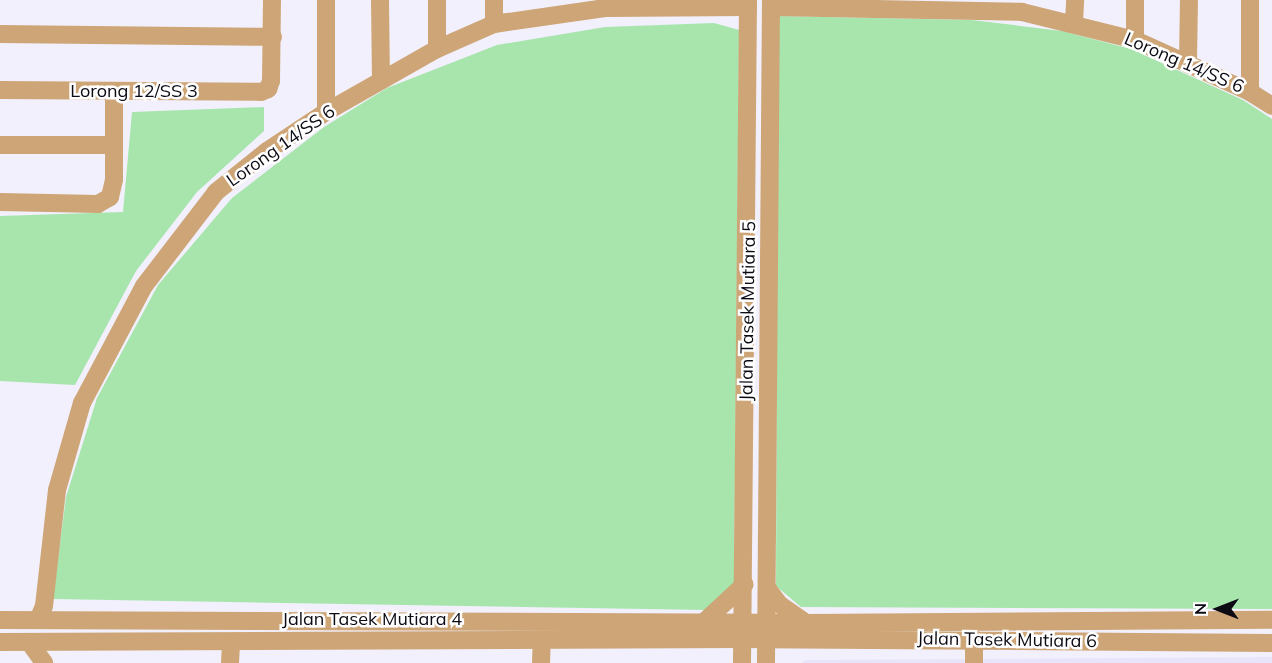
<!DOCTYPE html>
<html>
<head>
<meta charset="utf-8">
<style>
  body { margin:0 }
  #map { position:relative; width:1272px; height:663px; overflow:hidden; background:#f2f0fc; font-family:Mulish,sans-serif }
  div>[style] { position:absolute }
  .commercial>* { inset:0; background:#e8e5fb }
  .green>* { inset:0; background:#a7e5ad }
  .minor>* { height:18px; margin:-9px; padding:0 9px; transform-origin:9px; border-radius:9px; background:#cda576 }
  span { translate:-50% -50%; white-space:nowrap; text-align:center; line-height:1.15; -webkit-text-stroke:5px #fff; paint-order:stroke }
  .street-label { font-size:18px; color:#0c0a13 }
  .north { position:absolute; left:1188px; top:579px; width:60px; height:60px; -webkit-text-stroke:4px #fff; paint-order:stroke; rotate:270deg; font-size:16px; font-weight:700; line-height:24px; text-align:center; color:#0c0a13 }
  .north::after { content:''; display:block; margin:auto; width:21px; height:27px; background:#0c0a13; clip-path:polygon(50% 0,100% 100%,50% 72%,0 100%) }
</style>
</head>
<body>
<div id="map">
  <div class="commercial">
    <div style="clip-path:polygon(1272px 657px,1272px 663px,802px 663px,805px 660px)"></div>
  </div>
  <div class="green">
    <div style="clip-path:polygon(778px 16px,972px 20px,1062px 31px,1131px 49px,1243px 100px,1272px 119px,1272px 609px,801px 607px,776px 586px)"></div>
    <div style="clip-path:polygon(714px 23px,739px 30px,734px 583px,707px 610px,53px 599px,66px 497px,97px 398px,158px 285px,232px 198px,324px 127px,387px 88px,497px 45px,605px 27px)"></div>
    <div style="clip-path:polygon(264px 107px,264px 131px,197px 192px,136px 271px,75px 385px,0 381px,0 216px,123px 212px,132px 112px)"></div>
  </div>
  <div class="minor">
    <div style="left:326px;top:0;width:112px;rotate:90deg"></div>
    <div style="left:380px;top:0;width:79px;rotate:89.3deg"></div>
    <div style="left:437px;top:0;width:49px;rotate:90deg"></div>
    <div style="left:494px;top:0;width:24px;rotate:90deg"></div>
    <div style="left:1135px;top:0;width:40px;rotate:90deg"></div>
    <div style="left:1250px;top:0;width:92px;rotate:90deg"></div>
    <div style="left:771px;top:7px;width:251px;rotate:1.1deg"></div>
    <div style="left:1022px;top:12px;width:116px;rotate:13.9deg"></div>
    <div style="left:1135px;top:40px;width:126px;rotate:24.3deg"></div>
    <div style="left:1250px;top:92px;width:26px;rotate:32deg"></div>
    <div style="left:1074px;top:22px;width:22px;rotate:-87deg"></div>
    <div style="left:0;top:34px;width:273px;rotate:0.6deg"></div>
    <div style="left:1188px;top:62px;width:62px;rotate:-89.1deg"></div>
    <div style="left:0;top:90px;width:261px;rotate:0.4deg"></div>
    <div style="left:261px;top:92px;width:8px;rotate:-23deg"></div>
    <div style="left:268px;top:89px;width:9px;rotate:-69deg"></div>
    <div style="left:271px;top:81px;width:81px;rotate:-89.3deg"></div>
    <div style="left:0;top:145px;width:114px"></div>
    <div style="left:0;top:202px;width:98px;rotate:1.2deg"></div>
    <div style="left:98px;top:204px;width:14px;rotate:-30deg"></div>
    <div style="left:110px;top:197px;width:18px;rotate:-77deg"></div>
    <div style="left:114px;top:179px;width:88px;rotate:-90deg"></div>
    <div style="left:767px;top:588px;width:20px;rotate:53deg"></div>
    <div style="left:779px;top:604px;width:32px;rotate:35deg"></div>
    <div style="left:0;top:620px;width:807px;rotate:0.21deg"></div>
    <div style="left:807px;top:623px;width:465px;rotate:-0.4deg"></div>
    <div style="left:38px;top:620px;width:15px;rotate:-67deg"></div>
    <div style="left:44px;top:606px;width:117px;rotate:-83.6deg"></div>
    <div style="left:57px;top:490px;width:91px;rotate:-74deg"></div>
    <div style="left:82px;top:403px;width:132px;rotate:-62.1deg"></div>
    <div style="left:144px;top:286px;width:118px;rotate:-52.5deg"></div>
    <div style="left:216px;top:192px;width:65px;rotate:-38.8deg"></div>
    <div style="left:267px;top:151px;width:71px;rotate:-33.5deg"></div>
    <div style="left:326px;top:112px;width:128px;rotate:-29.6deg"></div>
    <div style="left:437px;top:49px;width:62px;rotate:-23.7deg"></div>
    <div style="left:494px;top:24px;width:112px;rotate:-8.2deg"></div>
    <div style="left:605px;top:8px;width:143px;rotate:-0.4deg"></div>
    <div style="left:705px;top:621px;width:54px;rotate:-42.8deg"></div>
    <div style="left:974px;top:639px;width:24px;rotate:90deg"></div>
    <div style="left:0;top:642px;width:742px;rotate:-0.23deg"></div>
    <div style="left:742px;top:639px;width:530px;rotate:0.43deg"></div>
    <div style="left:29px;top:642px;width:26px;rotate:54deg"></div>
    <div style="left:230px;top:663px;width:21px;rotate:-87deg"></div>
    <div style="left:541px;top:663px;width:23px;rotate:-88deg"></div>
    <div style="left:742px;top:663px;width:663px;rotate:-89.48deg"></div>
    <div style="left:766px;top:663px;width:663px;rotate:-89.57deg"></div>
  </div>
  <div class="street-label">
    <span style="left:1184px;top:63px;rotate:23deg">Lorong 14/SS 6</span>
    <span style="left:134px;top:91px">Lorong 12/SS 3</span>
    <span style="left:281px;top:146px;rotate:-35deg">Lorong 14/SS 6</span>
    <span style="left:748px;top:311px;rotate:-89deg">Jalan Tasek Mutiara 5</span>
    <span style="left:372px;top:619px">Jalan Tasek Mutiara 4</span>
    <span style="left:1007px;top:640px;rotate:1deg">Jalan Tasek Mutiara 6</span>
  </div>
  <div class="north">N</div>
</div>
</body>
</html>
